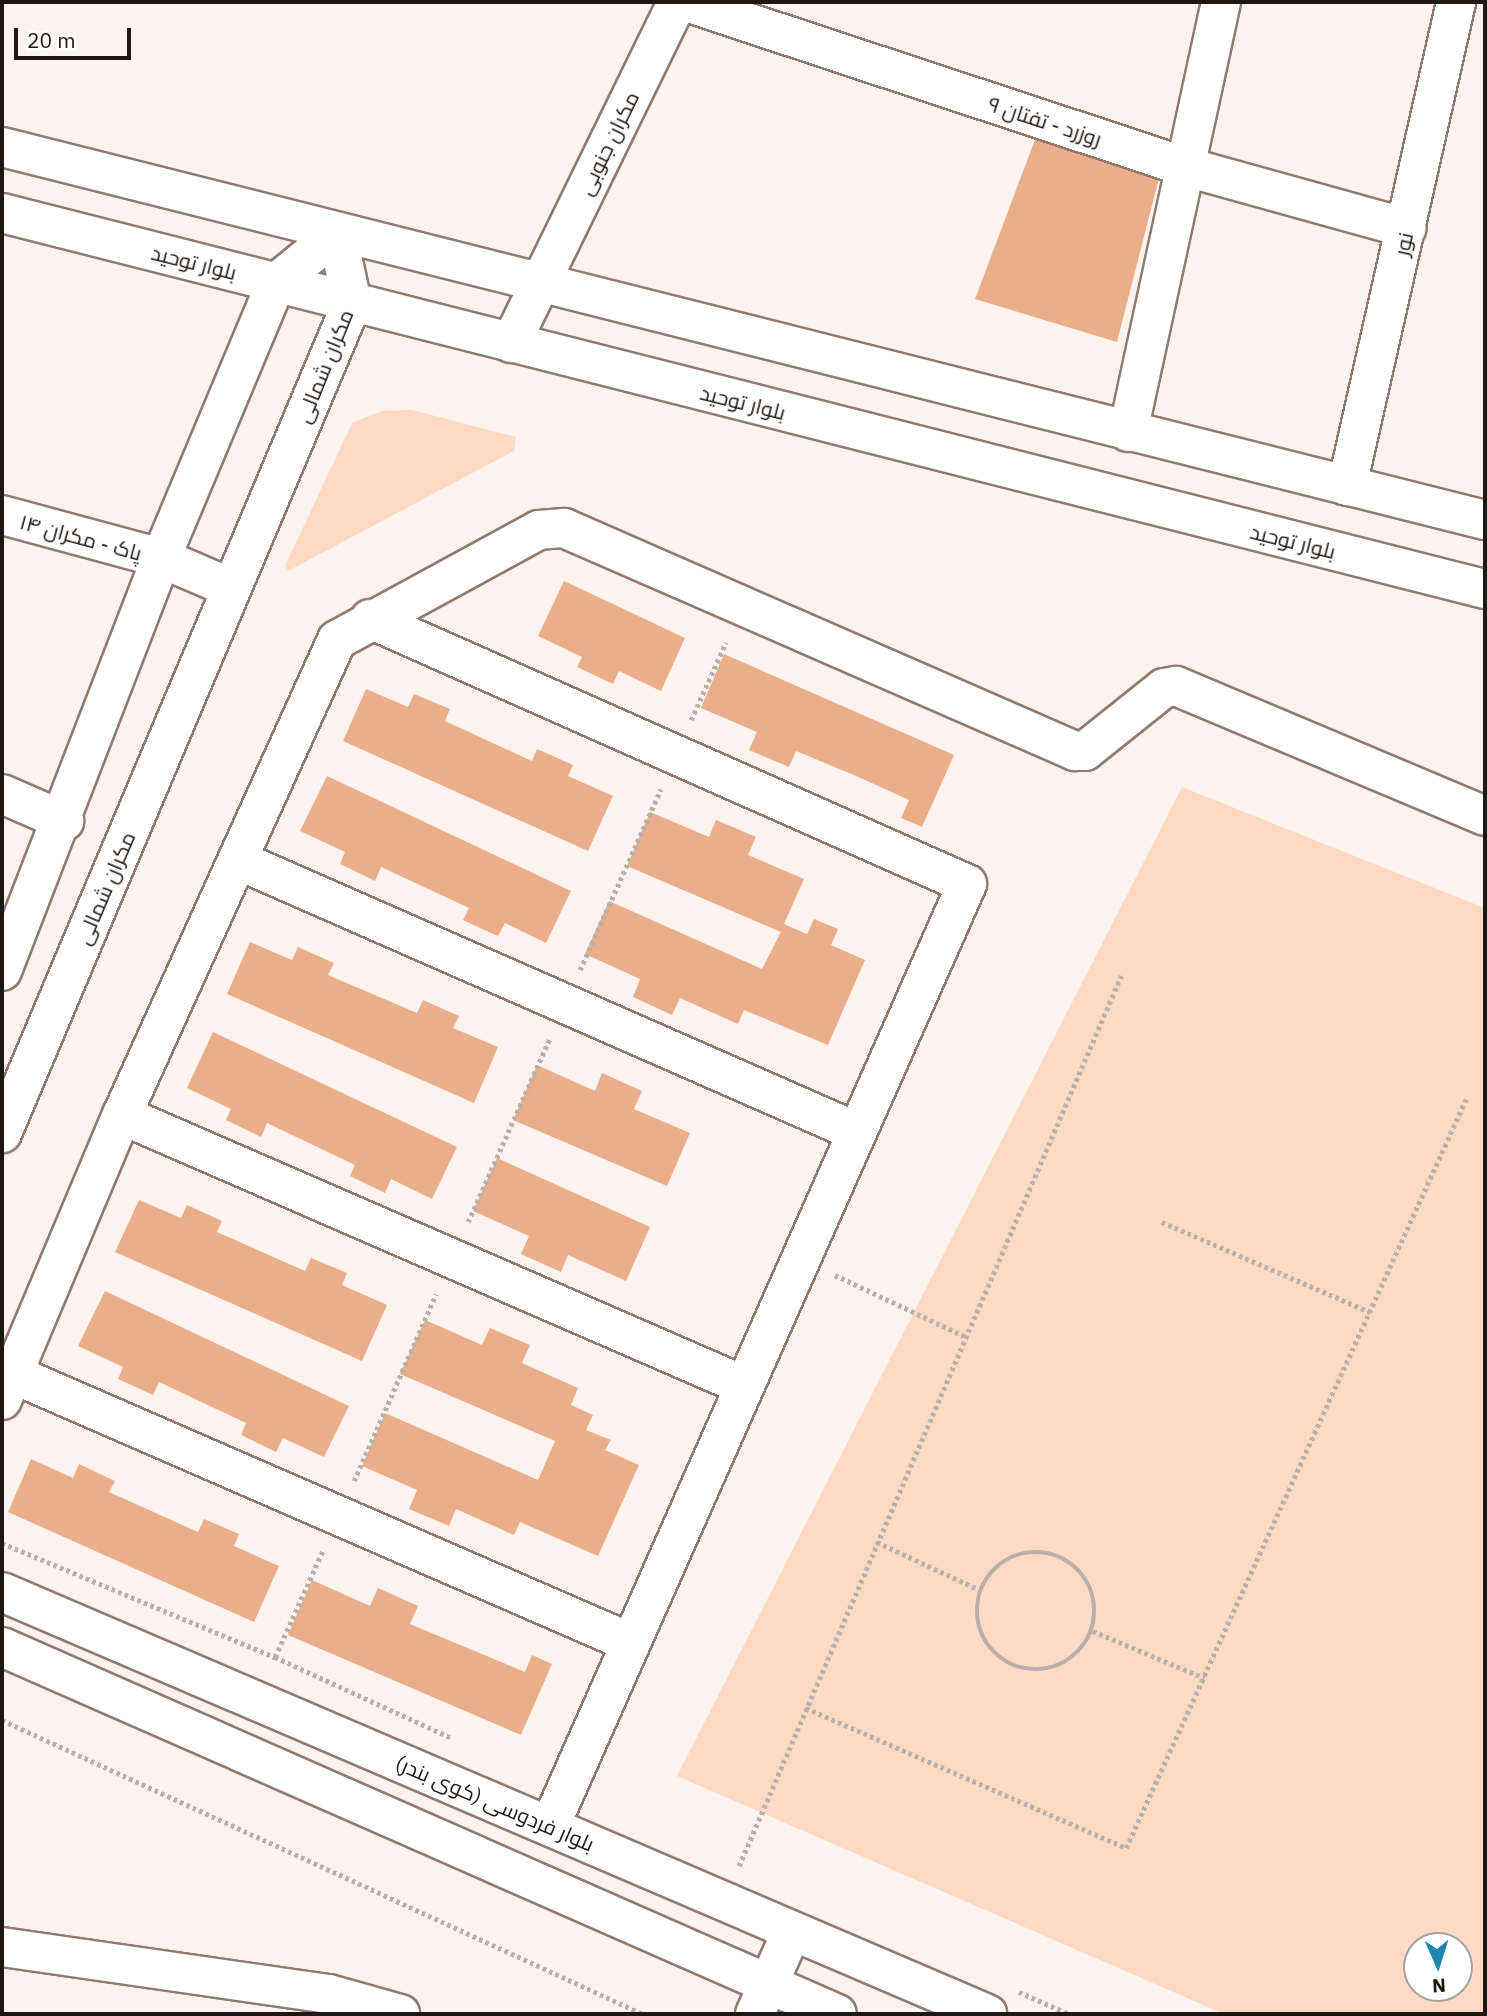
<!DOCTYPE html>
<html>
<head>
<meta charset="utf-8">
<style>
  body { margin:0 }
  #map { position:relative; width:1487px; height:2016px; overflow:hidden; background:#fdf3ee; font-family:"IBM Plex Sans",Cairo,sans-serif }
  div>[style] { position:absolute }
  .green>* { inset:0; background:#fed9c4 }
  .building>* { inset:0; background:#eaae8b }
  .path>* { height:4.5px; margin-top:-2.25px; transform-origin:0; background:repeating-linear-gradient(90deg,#b8afaa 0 3.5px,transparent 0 7px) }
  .path>.ring { margin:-2.25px; padding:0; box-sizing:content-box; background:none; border:4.5px solid #b8afaa; border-radius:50% }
  .roads { filter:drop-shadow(2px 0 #8f7a6f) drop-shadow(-2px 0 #8f7a6f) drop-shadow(0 2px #8f7a6f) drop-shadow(0 -2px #8f7a6f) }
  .minor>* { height:38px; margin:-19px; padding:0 19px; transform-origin:19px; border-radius:19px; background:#fff }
  .major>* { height:38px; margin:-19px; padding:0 19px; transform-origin:19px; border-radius:19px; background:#fff }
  span { translate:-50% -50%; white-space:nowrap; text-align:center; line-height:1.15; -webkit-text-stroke:5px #fff; paint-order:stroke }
  .street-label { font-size:21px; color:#1e1712 }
  .frame { position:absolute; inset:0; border:4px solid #1e1712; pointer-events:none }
  .north { position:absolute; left:1403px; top:1932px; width:70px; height:70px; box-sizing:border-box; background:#fff; border:2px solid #a5a2a0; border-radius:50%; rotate:177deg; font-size:19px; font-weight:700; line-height:28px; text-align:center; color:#1e1712 }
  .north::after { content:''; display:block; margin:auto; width:24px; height:32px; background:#1d85ae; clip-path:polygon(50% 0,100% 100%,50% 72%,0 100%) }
  .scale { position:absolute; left:14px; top:28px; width:117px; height:32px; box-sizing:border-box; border:4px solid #1e1712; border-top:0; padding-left:9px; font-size:21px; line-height:24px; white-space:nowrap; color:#1e1712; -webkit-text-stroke:5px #fff; paint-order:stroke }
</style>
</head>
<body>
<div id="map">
  <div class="green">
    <div style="clip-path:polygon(412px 410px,516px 437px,514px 451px,288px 571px,285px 566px,352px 423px,382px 411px)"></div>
    <div style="clip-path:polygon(evenodd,1182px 787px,1485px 908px,1485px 2014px,1224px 2014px,677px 1776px,1182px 787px,1417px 1946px,1459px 1946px,1459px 1988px,1417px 1988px,1417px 1946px)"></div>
  </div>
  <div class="building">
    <div style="clip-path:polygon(1039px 129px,1159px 178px,1117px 342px,975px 299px)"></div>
    <div style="clip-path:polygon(564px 581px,685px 638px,661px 691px,619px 671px,613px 684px,577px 667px,582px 657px,538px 636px)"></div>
    <div style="clip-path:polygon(724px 654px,954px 755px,922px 827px,901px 818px,909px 800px,854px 775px,796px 751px,789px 767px,749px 750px,757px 732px,701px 708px)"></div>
    <div style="clip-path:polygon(366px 689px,408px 707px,414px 694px,450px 709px,445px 721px,532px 761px,537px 749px,573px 765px,568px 776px,613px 796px,588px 851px,343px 741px)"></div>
    <div style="clip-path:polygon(327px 776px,571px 891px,546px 943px,505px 923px,498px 936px,480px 928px,463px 920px,469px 908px,381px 867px,375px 881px,340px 864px,345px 852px,300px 831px)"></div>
    <div style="clip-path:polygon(650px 812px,709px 837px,716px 820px,735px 828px,756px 837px,748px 855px,804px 879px,784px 924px,807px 934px,814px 919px,838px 929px,831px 945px,865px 960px,828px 1045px,744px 1010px,738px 1024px,680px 998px,672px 1015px,633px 997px,640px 979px,585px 954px,609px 901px,762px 969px,781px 932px,627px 866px)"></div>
    <div style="clip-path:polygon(250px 942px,292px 960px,298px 947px,334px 963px,328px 975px,417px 1013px,423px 1000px,459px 1016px,453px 1028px,498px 1047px,474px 1103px,227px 994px)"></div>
    <div style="clip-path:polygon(213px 1032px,457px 1147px,432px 1199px,391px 1179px,385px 1193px,350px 1176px,355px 1165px,267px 1123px,261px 1137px,226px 1120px,231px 1109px,187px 1088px)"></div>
    <div style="clip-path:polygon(537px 1065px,595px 1091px,602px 1073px,642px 1091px,634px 1109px,690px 1133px,667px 1186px,513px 1120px)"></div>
    <div style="clip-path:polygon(497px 1158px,650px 1227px,626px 1281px,568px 1255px,561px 1272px,521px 1254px,529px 1236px,473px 1211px)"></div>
    <div style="clip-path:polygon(139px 1200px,181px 1218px,187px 1205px,222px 1221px,217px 1232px,305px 1271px,311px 1258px,347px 1273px,342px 1285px,387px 1305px,362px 1361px,115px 1252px)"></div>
    <div style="clip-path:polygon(105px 1291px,349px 1406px,324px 1457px,283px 1438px,276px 1452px,241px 1435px,246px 1423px,159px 1382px,153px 1395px,118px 1379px,123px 1367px,78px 1346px)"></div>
    <div style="clip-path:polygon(425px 1320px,482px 1345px,490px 1328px,530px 1345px,522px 1363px,578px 1388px,571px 1405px,593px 1415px,586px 1430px,611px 1440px,605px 1450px,639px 1465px,598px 1556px,520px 1522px,514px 1535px,456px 1509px,449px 1526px,409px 1509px,417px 1490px,362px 1466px,385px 1413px,538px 1480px,555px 1441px,400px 1374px)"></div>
    <div style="clip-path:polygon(31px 1459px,73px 1478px,79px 1464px,115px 1481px,109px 1492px,198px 1532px,204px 1519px,239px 1534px,234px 1546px,279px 1566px,254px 1622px,8px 1512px)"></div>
    <div style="clip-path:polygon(312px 1580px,370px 1606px,378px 1588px,418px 1606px,410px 1624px,525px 1672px,532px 1655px,552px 1664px,521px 1735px,288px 1635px)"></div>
  </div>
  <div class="path">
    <div style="left:691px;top:720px;width:85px;rotate:-65.8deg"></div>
    <div style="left:580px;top:970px;width:198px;rotate:-65.9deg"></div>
    <div style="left:468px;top:1222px;width:201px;rotate:-66deg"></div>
    <div style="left:1162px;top:1222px;width:227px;rotate:23.4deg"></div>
    <div style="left:835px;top:1275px;width:143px;rotate:25.3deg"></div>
    <div style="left:354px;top:1481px;width:204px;rotate:-66.3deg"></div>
    <div style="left:877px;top:1542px;width:114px;rotate:25deg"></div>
    <div style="left:2px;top:1543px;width:296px;rotate:22.7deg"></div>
    <div style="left:275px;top:1657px;width:195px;rotate:24.6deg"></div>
    <div class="ring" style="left:977px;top:1552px;width:113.5px;height:113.5px"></div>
    <div style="left:1093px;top:1631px;width:121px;rotate:22.9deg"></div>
    <div style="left:275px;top:1657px;width:117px;rotate:-65.8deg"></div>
    <div style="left:806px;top:1708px;width:349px;rotate:23.6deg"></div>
    <div style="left:1126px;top:1848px;width:825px;rotate:-65.58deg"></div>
    <div style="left:2px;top:1720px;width:705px;rotate:24.64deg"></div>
    <div style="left:739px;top:1866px;width:969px;rotate:-66.77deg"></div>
    <div style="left:1019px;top:1992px;width:55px;rotate:23.7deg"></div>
  </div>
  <div class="roads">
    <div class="minor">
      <div style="left:686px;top:2px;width:523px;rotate:18.26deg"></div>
      <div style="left:1183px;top:166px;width:232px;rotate:15.5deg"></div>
      <div style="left:511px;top:343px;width:379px;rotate:-64deg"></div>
      <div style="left:1128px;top:432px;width:440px;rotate:-77.8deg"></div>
      <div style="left:1347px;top:486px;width:496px;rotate:-77.3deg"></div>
      <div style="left:2px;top:515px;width:165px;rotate:15.1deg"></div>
      <div style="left:161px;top:558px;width:76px;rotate:23.2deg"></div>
      <div style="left:370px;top:619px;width:653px;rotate:23.94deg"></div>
      <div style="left:967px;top:884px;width:1030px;rotate:113.88deg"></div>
      <div style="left:2px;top:794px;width:68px;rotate:23.5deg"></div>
      <div style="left:240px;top:861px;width:674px;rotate:23.71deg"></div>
      <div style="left:2px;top:971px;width:443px;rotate:-68.9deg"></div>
      <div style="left:161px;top:558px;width:298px;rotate:-67.3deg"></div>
      <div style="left:276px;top:283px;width:79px;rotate:-39.3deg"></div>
      <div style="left:337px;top:233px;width:72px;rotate:77.9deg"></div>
      <div style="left:352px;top:303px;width:901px;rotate:112.86deg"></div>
      <div style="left:122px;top:1115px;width:679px;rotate:23.51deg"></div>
      <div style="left:13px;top:1374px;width:674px;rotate:23.52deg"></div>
      <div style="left:2px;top:1400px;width:309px;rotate:-67.2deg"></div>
      <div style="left:122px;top:1115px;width:521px;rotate:-65.65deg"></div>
      <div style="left:337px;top:640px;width:230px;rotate:-28.6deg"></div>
      <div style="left:539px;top:530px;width:25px;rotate:-5deg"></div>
      <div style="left:564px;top:528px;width:558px;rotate:23.58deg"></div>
      <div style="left:1075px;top:751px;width:10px"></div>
      <div style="left:1085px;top:751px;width:101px;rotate:-38.6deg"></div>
      <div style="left:1164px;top:688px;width:12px;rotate:-9deg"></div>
      <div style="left:1176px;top:686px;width:335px;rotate:22.8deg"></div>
      <div style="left:2px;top:1592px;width:1072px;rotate:23.19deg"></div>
      <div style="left:2px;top:1647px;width:912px;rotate:23.73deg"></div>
      <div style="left:2px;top:1947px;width:330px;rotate:8.2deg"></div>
      <div style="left:329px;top:1994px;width:74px;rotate:15.7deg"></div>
      <div style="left:755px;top:2014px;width:91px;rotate:-66deg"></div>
    </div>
    <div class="major">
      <div style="left:2px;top:147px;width:1529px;rotate:14.12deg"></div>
      <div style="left:2px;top:213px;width:1530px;rotate:14.23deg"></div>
    </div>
  </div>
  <div class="street-label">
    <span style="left:1045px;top:121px;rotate:18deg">روزرد - تفتان ۹</span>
    <span style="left:608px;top:143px;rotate:-64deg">مکران جنوبی</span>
    <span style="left:1403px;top:244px;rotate:-77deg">نور</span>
    <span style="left:194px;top:262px;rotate:14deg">بلوار توحید</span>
    <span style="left:324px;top:366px;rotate:-68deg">مکران شمالی</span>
    <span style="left:743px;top:402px;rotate:14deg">بلوار توحید</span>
    <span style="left:81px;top:537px;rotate:15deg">پاک - مکران ۱۴</span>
    <span style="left:1293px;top:541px;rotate:14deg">بلوار توحید</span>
    <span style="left:105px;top:888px;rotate:-67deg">مکران شمالی</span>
    <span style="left:495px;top:1803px;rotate:23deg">بلوار فردوسی (کوی بندر)</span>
  </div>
  <div class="frame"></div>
  <div class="north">N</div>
  <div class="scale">20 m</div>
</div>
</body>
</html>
